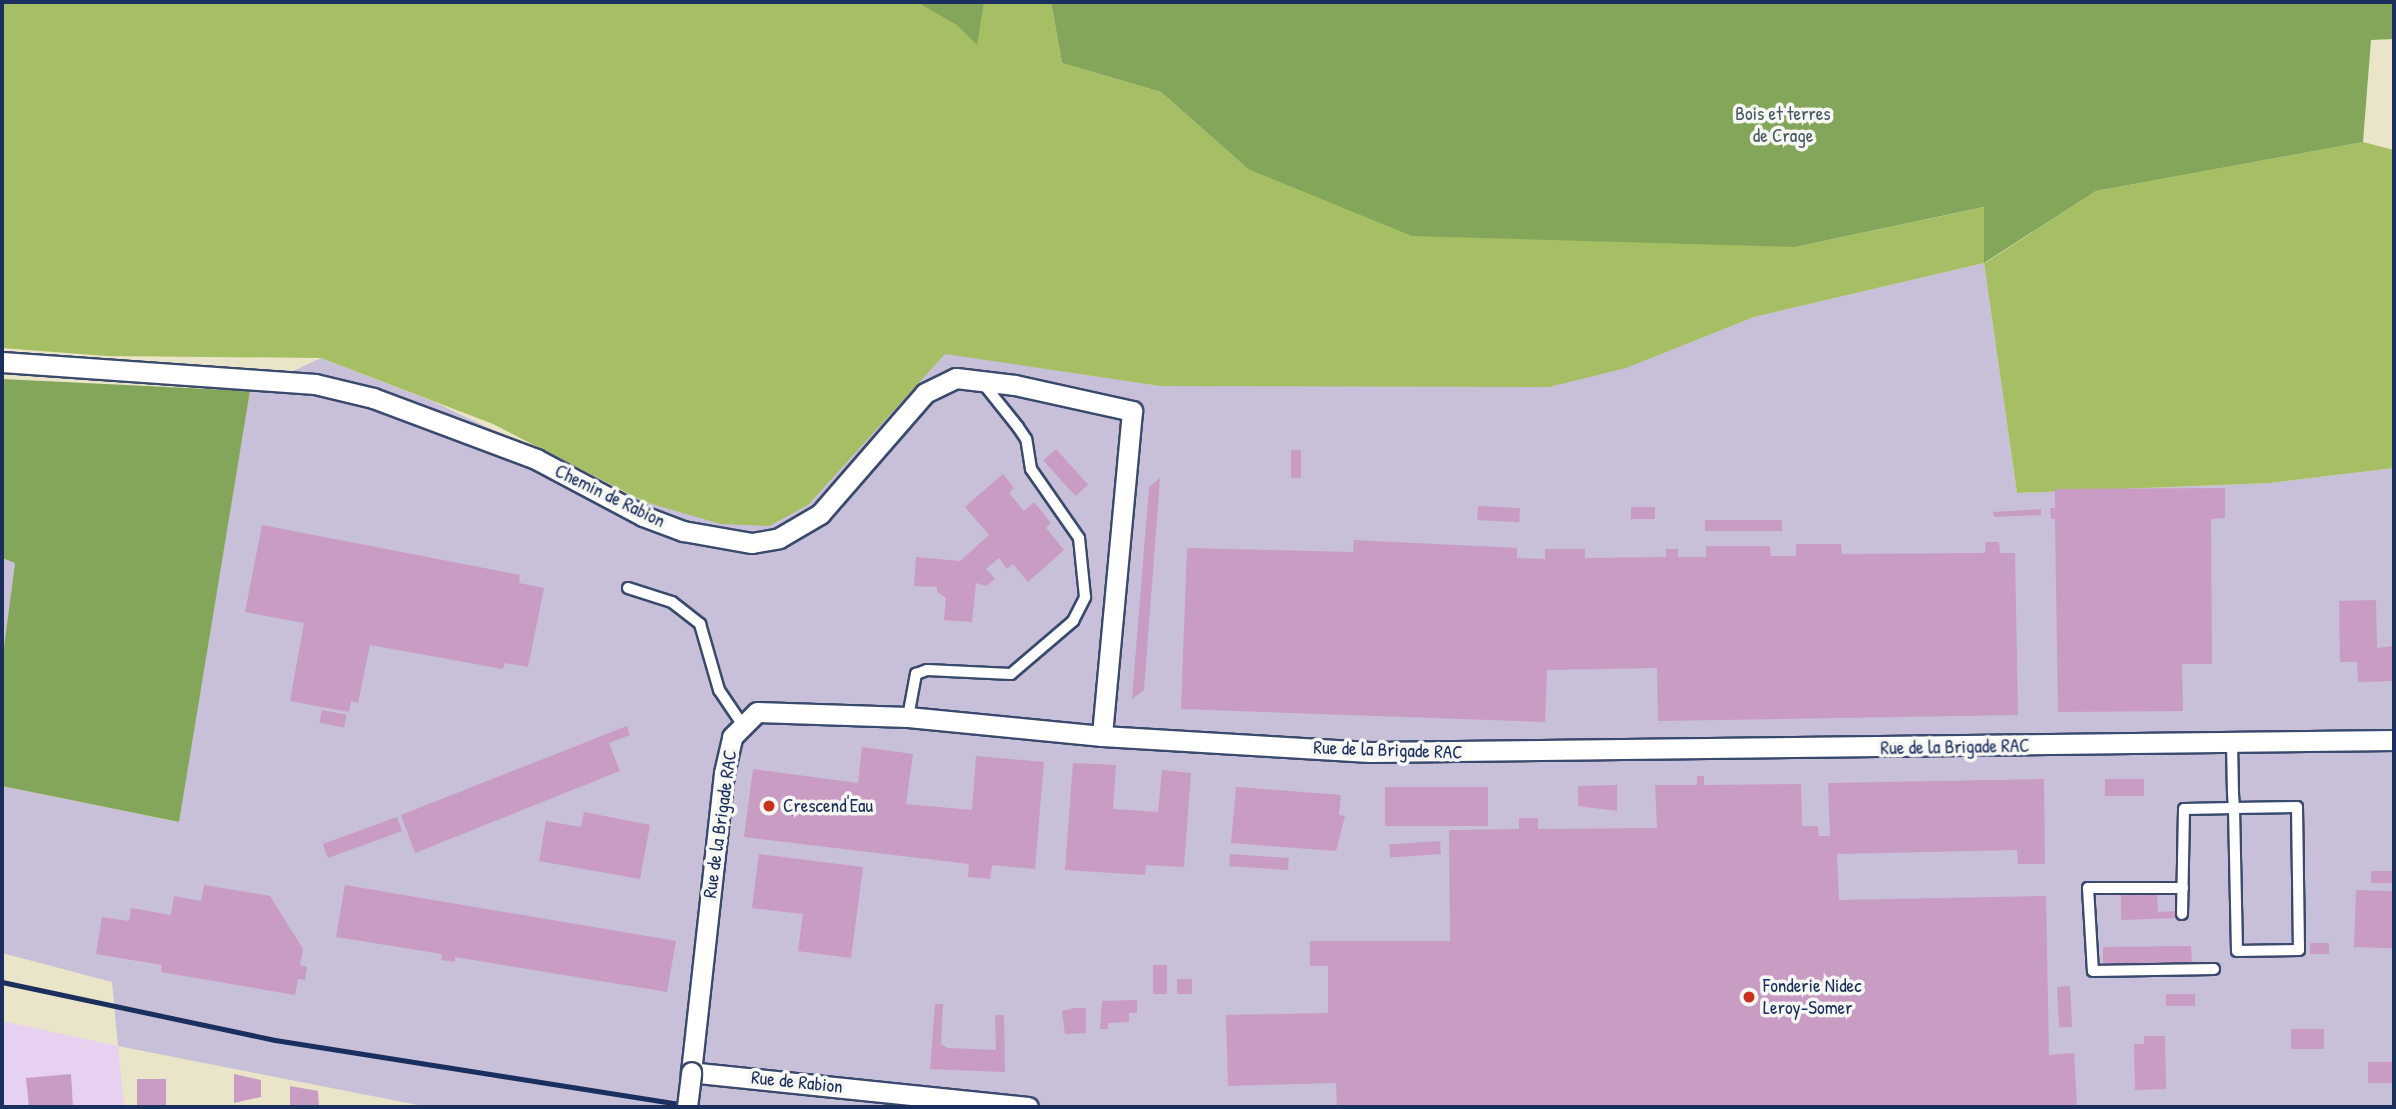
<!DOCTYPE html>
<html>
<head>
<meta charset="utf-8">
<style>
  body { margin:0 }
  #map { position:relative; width:2396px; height:1109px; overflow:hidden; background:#eae5c8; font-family:"Patrick Hand",sans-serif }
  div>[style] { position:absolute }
  .built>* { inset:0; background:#e6d2f0 }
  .industrial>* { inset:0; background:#c8bfd8 }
  .green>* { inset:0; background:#a6bf64 }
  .forest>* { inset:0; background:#84a65a }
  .building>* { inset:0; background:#c99cc3; transform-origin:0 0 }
  .roads { filter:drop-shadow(2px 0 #3a4a6e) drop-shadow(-2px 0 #3a4a6e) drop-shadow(0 2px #3a4a6e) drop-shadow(0 -2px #3a4a6e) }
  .lane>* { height:10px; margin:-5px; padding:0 5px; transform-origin:5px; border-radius:5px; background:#fff }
  .street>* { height:19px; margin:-9.5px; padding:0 9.5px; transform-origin:9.5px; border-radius:9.5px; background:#fff }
  .rail>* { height:5px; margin:-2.5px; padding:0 2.5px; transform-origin:2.5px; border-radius:2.5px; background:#1b2f5e }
  .bridges { filter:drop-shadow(2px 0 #3a4a6e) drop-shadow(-2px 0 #3a4a6e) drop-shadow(0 2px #3a4a6e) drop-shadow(0 -2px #3a4a6e) }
  .street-bridge>* { height:19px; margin:-9.5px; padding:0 9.5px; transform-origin:9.5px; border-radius:9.5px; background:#fff }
  .dots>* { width:19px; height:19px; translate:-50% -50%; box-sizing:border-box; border:4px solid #f6f6f2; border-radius:50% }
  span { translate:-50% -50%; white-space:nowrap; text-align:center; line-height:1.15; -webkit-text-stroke:7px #f6f6f2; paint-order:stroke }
  .park-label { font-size:19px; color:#455a60 }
  .street-label { font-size:19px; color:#1b2f5e }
  .poi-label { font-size:19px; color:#1b2f5e }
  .left { translate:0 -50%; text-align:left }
  .frame { position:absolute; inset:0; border:4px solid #1b2f5e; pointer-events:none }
</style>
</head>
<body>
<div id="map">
  <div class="built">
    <div style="clip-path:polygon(2px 1021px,118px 1046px,124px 1107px,2px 1107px)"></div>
  </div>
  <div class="industrial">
    <div style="clip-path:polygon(1984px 263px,2017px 493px,2270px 483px,2394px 468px,2394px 1107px,428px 1107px,118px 1046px,112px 982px,2px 953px,2px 786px,178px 822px,250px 391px,321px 358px,432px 401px,645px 502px,808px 504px,945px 353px,1160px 386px,1625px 368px,1754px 317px)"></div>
    <div style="clip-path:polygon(2px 558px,15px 563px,2px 662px)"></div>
  </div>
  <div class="green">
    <div style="clip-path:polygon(2px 2px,1051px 2px,1062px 63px,1161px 92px,1248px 169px,1795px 247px,1985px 207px,1985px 263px,2096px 191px,2363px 142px,2394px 150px,2394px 468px,2270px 483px,2017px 493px,1984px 263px,1754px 317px,1626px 368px,1549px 387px,1160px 386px,945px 354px,808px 505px,769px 526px,721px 524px,645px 502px,493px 424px,321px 358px,107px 356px,2px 348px)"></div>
  </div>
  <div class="forest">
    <div style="clip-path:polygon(917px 2px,984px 2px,977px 45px,957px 25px)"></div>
    <div style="clip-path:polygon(1051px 2px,2394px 2px,2394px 39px,2371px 40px,2363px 142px,2096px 191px,1984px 263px,1984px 207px,1795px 247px,1412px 236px,1248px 169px,1161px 92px,1062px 63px)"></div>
    <div style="clip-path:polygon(2px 379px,250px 391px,179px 822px,2px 786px,2px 662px,15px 563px,2px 558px)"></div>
  </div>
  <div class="building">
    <div style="left:1056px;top:449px;width:48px;height:17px;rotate:48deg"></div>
    <div style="left:1291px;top:450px;width:10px;height:28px"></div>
    <div style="clip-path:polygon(1003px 474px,1014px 488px,1009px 493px,1024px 511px,1034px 502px,1051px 523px,1046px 528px,1064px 550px,1028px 582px,1013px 564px,1007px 569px,999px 558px,986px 569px,995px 579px,986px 586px,976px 583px,972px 622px,944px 620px,946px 598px,937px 592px,937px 587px,914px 586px,916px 557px,960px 561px,989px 535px,965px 507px)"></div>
    <div style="clip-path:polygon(1160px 478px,1144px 690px,1132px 699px,1149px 487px)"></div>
    <div style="clip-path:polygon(2225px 488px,2225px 518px,2211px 519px,2212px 664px,2182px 664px,2183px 711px,2058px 712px,2055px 519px,2051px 519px,2050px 508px,2055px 508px,2055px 489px)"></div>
    <div style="left:1478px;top:506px;width:42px;height:14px;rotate:3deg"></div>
    <div style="left:1631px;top:507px;width:24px;height:12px"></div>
    <div style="clip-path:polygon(2041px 509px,2041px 515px,1994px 517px,1993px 512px)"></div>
    <div style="left:1782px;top:520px;width:11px;height:77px;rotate:90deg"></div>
    <div style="clip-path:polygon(262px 525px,520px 575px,519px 583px,544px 588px,528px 667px,505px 663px,503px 669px,370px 645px,358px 703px,351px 701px,349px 712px,290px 701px,304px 623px,245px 612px)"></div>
    <div style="clip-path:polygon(1354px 540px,1517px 548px,1517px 558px,1545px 559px,1545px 549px,1585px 549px,1585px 558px,1666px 557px,1666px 549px,1678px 549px,1678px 557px,1706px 557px,1706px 546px,1770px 546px,1771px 556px,1796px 556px,1796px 544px,1841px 544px,1842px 554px,1985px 553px,1986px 542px,1999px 542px,2000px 553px,2015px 553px,2018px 715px,1658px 721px,1657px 668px,1547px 670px,1545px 722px,1181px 709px,1187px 548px,1353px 552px)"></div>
    <div style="clip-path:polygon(2376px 600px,2377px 648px,2394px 646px,2394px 681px,2358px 682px,2357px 662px,2340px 662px,2339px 601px)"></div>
    <div style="left:322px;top:710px;width:25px;height:13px;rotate:11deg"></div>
    <div style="clip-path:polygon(627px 726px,630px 735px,609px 743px,620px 771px,415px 853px,401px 815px)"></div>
    <div style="clip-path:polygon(862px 747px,913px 754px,906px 804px,972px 810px,976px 756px,1044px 762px,1035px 869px,992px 865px,990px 879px,968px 877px,969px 864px,744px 837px,753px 769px,858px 783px)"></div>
    <div style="clip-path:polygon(1073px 763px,1116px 765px,1113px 809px,1158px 812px,1162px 770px,1191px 773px,1184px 867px,1146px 865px,1145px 875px,1065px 870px)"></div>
    <div style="clip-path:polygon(1697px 776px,1704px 776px,1704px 785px,1801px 784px,1802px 826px,1818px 826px,1819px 836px,1830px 836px,1828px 783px,2044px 779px,2045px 864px,2018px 864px,2017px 850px,1837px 854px,1839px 900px,2046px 896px,2049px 1055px,2074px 1053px,2077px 1105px,1337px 1107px,1336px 1083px,1228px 1086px,1226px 1015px,1328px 1013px,1328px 966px,1310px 966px,1310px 941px,1450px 941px,1449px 830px,1519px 829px,1519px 818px,1538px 818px,1538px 829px,1657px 828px,1655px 785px,1697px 785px)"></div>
    <div style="left:2144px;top:779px;width:17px;height:39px;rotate:90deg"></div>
    <div style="clip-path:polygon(1617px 785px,1617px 811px,1578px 806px,1578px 786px)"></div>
    <div style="clip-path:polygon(1236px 787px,1341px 795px,1339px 815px,1345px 816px,1336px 851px,1231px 843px)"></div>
    <div style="left:1488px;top:787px;width:39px;height:103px;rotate:90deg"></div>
    <div style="clip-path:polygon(584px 812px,650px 825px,640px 879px,539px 861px,546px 821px,581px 827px)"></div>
    <div style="left:397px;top:817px;width:15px;height:79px;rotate:70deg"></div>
    <div style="left:1440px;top:841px;width:13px;height:51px;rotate:86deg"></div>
    <div style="clip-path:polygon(759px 854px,863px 867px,851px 958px,798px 951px,803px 914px,752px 908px)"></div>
    <div style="left:1230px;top:854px;width:59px;height:12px;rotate:4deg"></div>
    <div style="left:2371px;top:871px;width:23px;height:12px"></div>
    <div style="clip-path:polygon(204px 885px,270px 896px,303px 949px,300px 965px,307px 967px,305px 980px,298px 979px,295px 995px,161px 972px,162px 965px,96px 954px,102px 917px,129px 921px,131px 908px,171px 915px,174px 896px,201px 901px)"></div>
    <div style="clip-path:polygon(345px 885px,676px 941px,667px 992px,455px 957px,455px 962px,441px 960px,442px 954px,336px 937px)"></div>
    <div style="left:2356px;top:890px;width:38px;height:57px;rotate:2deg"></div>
    <div style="clip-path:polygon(2157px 893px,2158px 912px,2175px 911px,2175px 918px,2121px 920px,2121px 894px)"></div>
    <div style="left:2329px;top:943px;width:11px;height:19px;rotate:90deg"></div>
    <div style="clip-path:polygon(2191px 946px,2192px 966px,2119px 963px,2119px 968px,2103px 968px,2103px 947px)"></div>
    <div style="left:1153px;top:965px;width:14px;height:29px"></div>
    <div style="left:1177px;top:979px;width:15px;height:15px"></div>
    <div style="left:2070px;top:986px;width:41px;height:13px;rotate:87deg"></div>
    <div style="left:2166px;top:994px;width:29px;height:12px"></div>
    <div style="clip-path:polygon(1137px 1000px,1137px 1013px,1129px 1013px,1129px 1022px,1108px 1023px,1108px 1029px,1100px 1029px,1102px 1001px)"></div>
    <div style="clip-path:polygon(935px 1004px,943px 1004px,941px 1044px,948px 1048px,996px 1050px,995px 1015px,1004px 1015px,1005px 1072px,930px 1069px)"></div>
    <div style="clip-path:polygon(1074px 1008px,1086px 1008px,1086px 1033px,1065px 1034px,1062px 1011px)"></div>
    <div style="left:2291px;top:1029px;width:33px;height:20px"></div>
    <div style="clip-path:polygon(2144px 1036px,2165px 1036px,2166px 1089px,2135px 1090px,2134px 1044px,2144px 1044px)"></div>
    <div style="left:2368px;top:1062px;width:26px;height:21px"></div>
    <div style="clip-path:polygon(71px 1074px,73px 1107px,29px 1107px,26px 1078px)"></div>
    <div style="clip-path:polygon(234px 1074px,261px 1080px,261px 1097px,234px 1103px)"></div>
    <div style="left:137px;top:1079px;width:29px;height:28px"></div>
    <div style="clip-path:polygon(290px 1086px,318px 1091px,319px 1107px,290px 1107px)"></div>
  </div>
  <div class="roads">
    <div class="lane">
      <div style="left:628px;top:588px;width:46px;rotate:17.7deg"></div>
      <div style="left:672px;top:602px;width:36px;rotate:38deg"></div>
      <div style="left:700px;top:624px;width:69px;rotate:73.9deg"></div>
      <div style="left:719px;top:690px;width:41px;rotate:55.9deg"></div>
      <div style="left:908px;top:717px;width:44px;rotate:-79.5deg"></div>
      <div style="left:916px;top:674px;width:12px;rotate:-20deg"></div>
      <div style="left:927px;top:670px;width:84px;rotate:2.7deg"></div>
      <div style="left:1011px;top:674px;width:82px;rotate:-40.5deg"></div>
      <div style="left:1073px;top:621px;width:27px;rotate:-63deg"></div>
      <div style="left:1085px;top:597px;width:59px;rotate:-95.8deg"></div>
      <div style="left:1079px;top:538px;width:84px;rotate:-124.8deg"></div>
      <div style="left:1031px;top:469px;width:30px;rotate:-99deg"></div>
      <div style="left:1026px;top:439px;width:14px;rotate:-124deg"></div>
      <div style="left:1018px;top:427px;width:58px;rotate:-128.7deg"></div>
      <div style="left:2183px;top:888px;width:95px;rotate:180deg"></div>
      <div style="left:2088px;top:888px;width:83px;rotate:86.6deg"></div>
      <div style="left:2093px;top:971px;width:121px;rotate:-0.9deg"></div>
      <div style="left:2182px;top:914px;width:105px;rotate:-88.9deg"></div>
      <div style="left:2184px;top:809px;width:50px;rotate:-1.1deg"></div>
      <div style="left:2234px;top:808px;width:63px;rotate:-0.9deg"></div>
      <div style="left:2297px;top:807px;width:143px;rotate:89.2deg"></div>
      <div style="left:2299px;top:950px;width:62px;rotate:179.1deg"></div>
      <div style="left:2237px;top:951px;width:143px;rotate:-91.2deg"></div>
      <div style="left:2234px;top:808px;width:14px;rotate:-94deg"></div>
      <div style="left:2233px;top:794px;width:52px;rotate:-91.1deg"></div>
    </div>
    <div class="street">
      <div style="left:2px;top:362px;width:314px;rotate:4deg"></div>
      <div style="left:315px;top:384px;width:60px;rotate:13.6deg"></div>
      <div style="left:373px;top:398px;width:174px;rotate:20.5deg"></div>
      <div style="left:536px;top:459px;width:121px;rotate:28deg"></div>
      <div style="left:643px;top:516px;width:43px;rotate:20.6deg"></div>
      <div style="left:683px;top:531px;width:70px;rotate:9.9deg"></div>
      <div style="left:752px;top:543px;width:27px;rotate:-10deg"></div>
      <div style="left:779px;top:538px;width:48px;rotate:-30.3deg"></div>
      <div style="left:820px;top:514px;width:160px;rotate:-49deg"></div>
      <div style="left:925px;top:393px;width:34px;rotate:-26deg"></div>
      <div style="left:956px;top:378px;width:59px;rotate:6.8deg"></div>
      <div style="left:1015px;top:385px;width:120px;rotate:12.5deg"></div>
      <div style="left:1132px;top:411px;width:326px;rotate:95.3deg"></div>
      <div style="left:1028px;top:1107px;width:339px;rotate:-174.1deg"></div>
      <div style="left:691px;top:1072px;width:301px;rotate:-83.7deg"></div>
      <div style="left:724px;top:773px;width:37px;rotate:-77deg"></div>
      <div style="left:732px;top:737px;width:35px;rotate:-45deg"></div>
      <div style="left:757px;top:712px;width:151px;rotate:1.9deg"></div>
      <div style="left:908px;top:717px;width:195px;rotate:5.6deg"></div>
      <div style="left:1102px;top:736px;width:268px;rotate:3.4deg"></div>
      <div style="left:1370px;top:752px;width:1024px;rotate:-0.67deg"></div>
    </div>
  </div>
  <div class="rail">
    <div style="left:2px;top:982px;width:279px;rotate:12deg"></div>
    <div style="left:275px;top:1040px;width:430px;rotate:9deg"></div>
  </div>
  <div class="bridges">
    <div class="street-bridge">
      <div style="left:687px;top:1107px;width:35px;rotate:-83deg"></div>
    </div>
  </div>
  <div class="dots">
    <div style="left:769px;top:806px;background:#c8321e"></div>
    <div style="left:1749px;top:997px;background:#c8321e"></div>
  </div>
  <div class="park-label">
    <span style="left:1783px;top:125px">Bois et terres<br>de Crage</span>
  </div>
  <div class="street-label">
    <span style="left:610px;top:496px;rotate:26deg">Chemin de Rabion</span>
    <span style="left:1955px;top:747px;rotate:-1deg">Rue de la Brigade RAC</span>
    <span style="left:1388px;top:750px;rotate:2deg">Rue de la Brigade RAC</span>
    <span style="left:720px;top:824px;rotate:-82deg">Rue de la Brigade RAC</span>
    <span style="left:797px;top:1082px;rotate:6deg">Rue de Rabion</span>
  </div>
  <div class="poi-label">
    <span class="left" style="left:783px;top:806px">Crescend'Eau</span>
    <span class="left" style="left:1763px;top:997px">Fonderie Nidec<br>Leroy-Somer</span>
  </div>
  <div class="frame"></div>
</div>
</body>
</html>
